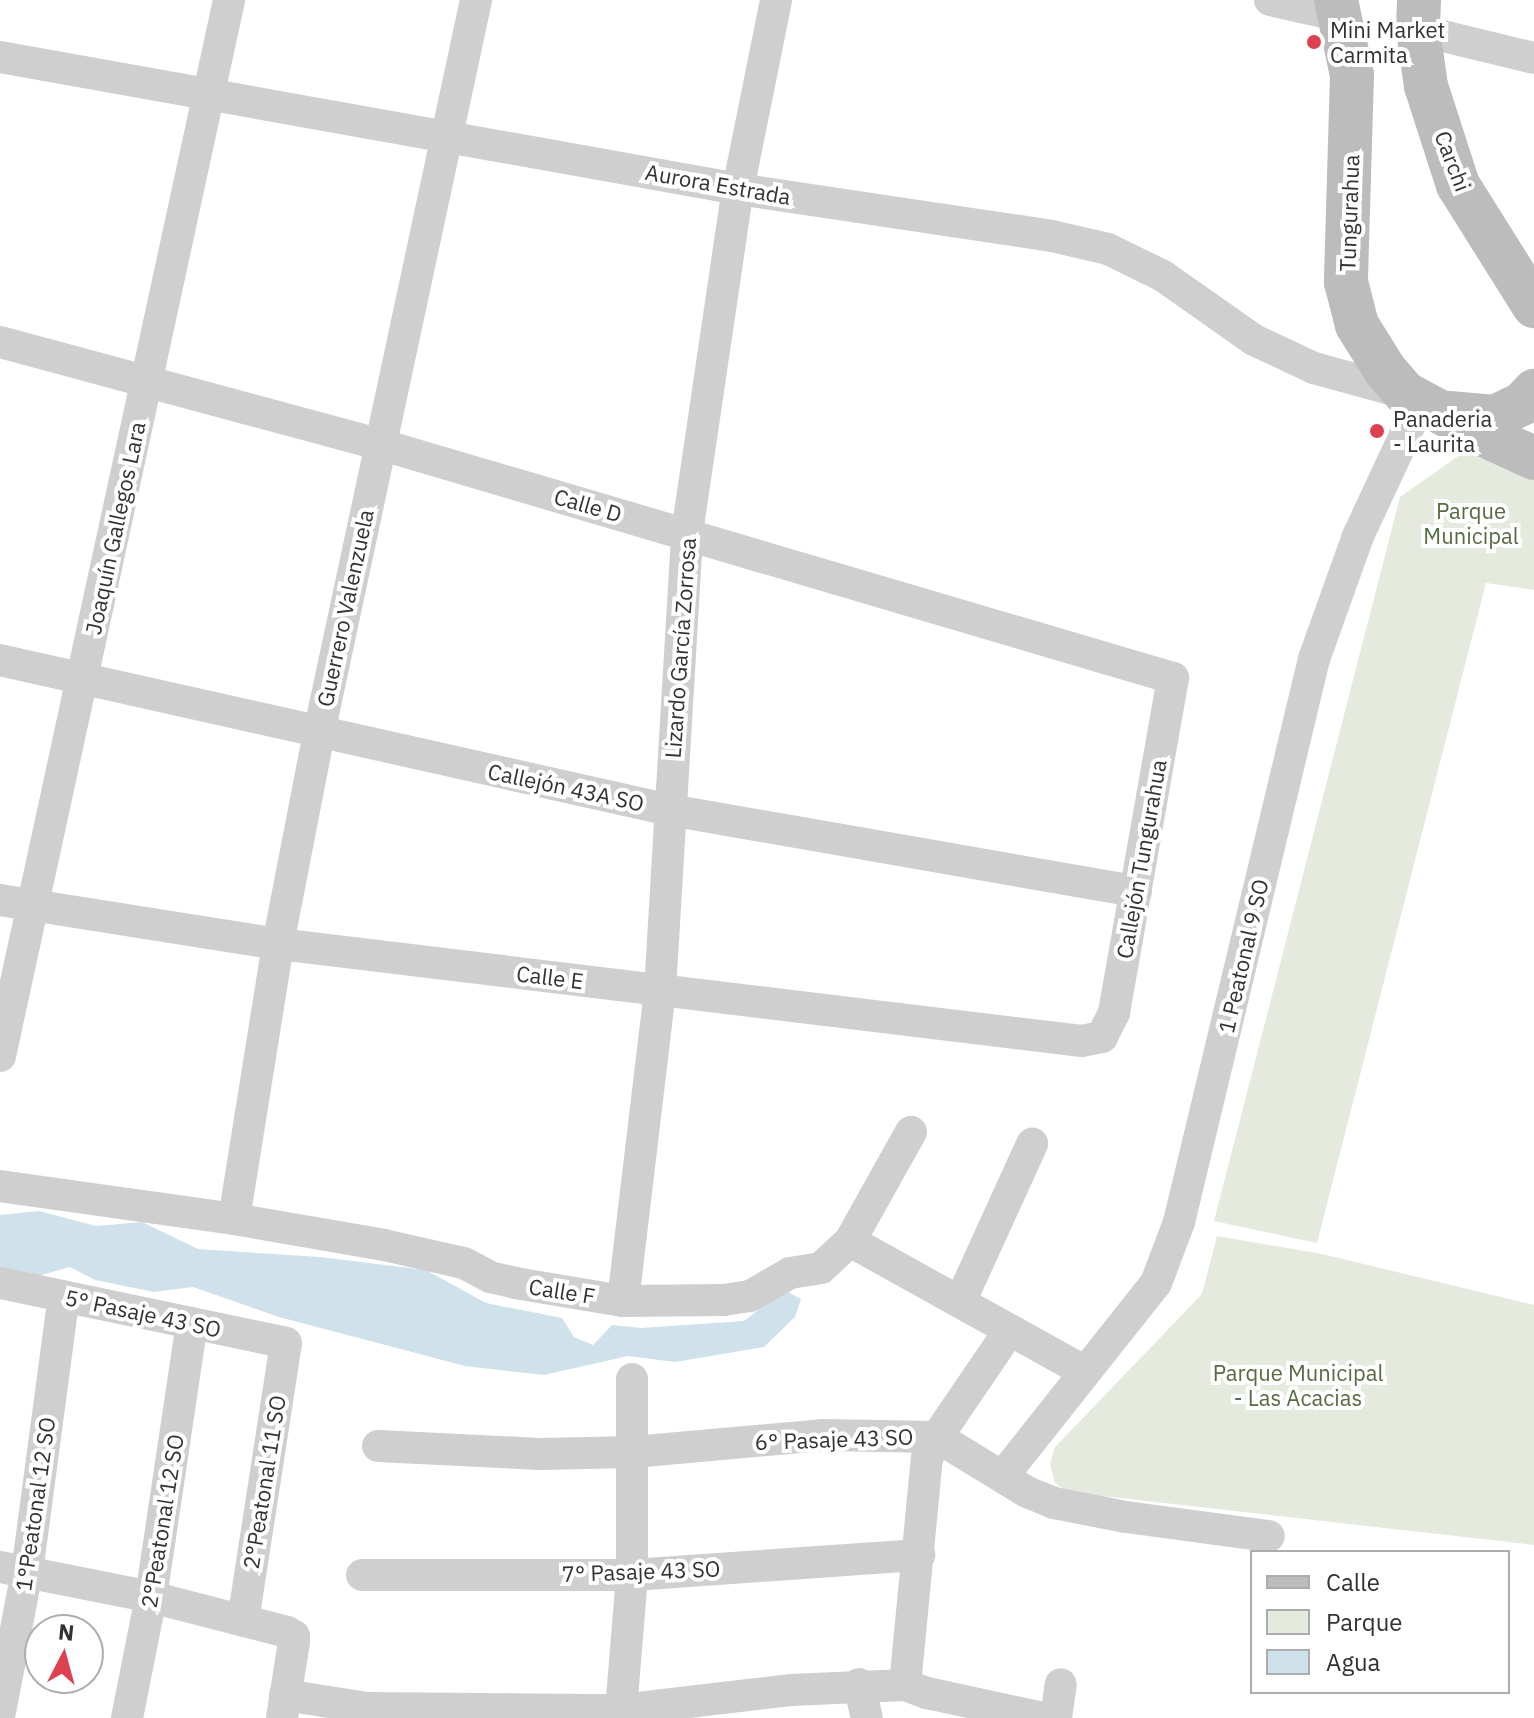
<!DOCTYPE html>
<html>
<head>
<meta charset="utf-8">
<style>
  body { margin:0 }
  #map { position:relative; width:1534px; height:1718px; overflow:hidden; background:#fff; font-family:"IBM Plex Sans",sans-serif }
  div>[style] { position:absolute }
  .green>* { inset:0; background:#e5eade }
  .water>* { inset:0; background:#cfe1eb }
  .street>* { height:32px; margin:-16px; padding:0 16px; transform-origin:16px; border-radius:16px; background:#cfcfcf }
  .secondary>* { height:44px; margin:-22px; padding:0 22px; transform-origin:22px; border-radius:22px; background:#bcbcbc }
  .dots>* { width:22px; height:22px; translate:-50% -50%; box-sizing:border-box; border:4px solid #fff; border-radius:50% }
  span { translate:-50% -50%; white-space:nowrap; text-align:center; line-height:1.15; -webkit-text-stroke:8px #fff; paint-order:stroke }
  .poi-label { font-size:22px; color:#323232 }
  .left { translate:0 -50%; text-align:left }
  .street-label { font-size:22px; color:#323232 }
  .park-label { font-size:22px; color:#556b41 }
  .legend { position:absolute; left:1250px; top:1550px; width:260px; height:144px; box-sizing:border-box; background:#fff; border:2px solid #adadad; margin:0; padding:10px 14px; list-style:none; font-size:24px; color:#323232 }
  .legend li { display:flex; align-items:center; gap:16px; height:40px }
  .legend b { width:40px; border:2px solid #adadad }
  .north { position:absolute; left:24px; top:1614px; width:80px; height:80px; box-sizing:border-box; background:#fff; border:2px solid #adadad; border-radius:50%; rotate:6deg; font-size:22px; font-weight:700; line-height:32px; text-align:center; color:#323232 }
  .north::after { content:''; display:block; margin:auto; width:28px; height:36px; background:#db414f; clip-path:polygon(50% 0,100% 100%,50% 72%,0 100%) }
</style>
</head>
<body>
<div id="map">
  <div class="green">
    <div style="clip-path:polygon(1464px 452px,1534px 476px,1534px 590px,1486px 583px,1317px 1243px,1214px 1221px,1400px 497px)"></div>
    <div style="clip-path:polygon(1217px 1236px,1322px 1254px,1534px 1305px,1534px 1545px,1068px 1492px,1055px 1483px,1050px 1464px,1055px 1447px,1202px 1294px)"></div>
  </div>
  <div class="water">
    <div style="clip-path:polygon(39px 1211px,96px 1226px,142px 1222px,198px 1249px,320px 1257px,426px 1270px,486px 1303px,562px 1318px,574px 1337px,593px 1345px,612px 1325px,641px 1328px,744px 1321px,784px 1290px,801px 1299px,795px 1317px,764px 1347px,675px 1362px,628px 1356px,544px 1375px,465px 1366px,279px 1317px,193px 1287px,154px 1292px,95px 1280px,70px 1267px,38px 1276px,0 1267px,0 1215px)"></div>
  </div>
  <div class="street">
    <div style="left:1270px;top:0;width:73px;rotate:12.7deg"></div>
    <div style="left:1418px;top:30px;width:119px;rotate:13.6deg"></div>
    <div style="left:0;top:57px;width:750px;rotate:10.14deg"></div>
    <div style="left:738px;top:189px;width:317px;rotate:8.5deg"></div>
    <div style="left:1052px;top:236px;width:57px;rotate:13.1deg"></div>
    <div style="left:1108px;top:249px;width:61px;rotate:26.1deg"></div>
    <div style="left:1163px;top:276px;width:111px;rotate:35.1deg"></div>
    <div style="left:1254px;top:340px;width:66px;rotate:25deg"></div>
    <div style="left:1314px;top:368px;width:94px;rotate:15.4deg"></div>
    <div style="left:0;top:342px;width:392px;rotate:15.1deg"></div>
    <div style="left:379px;top:444px;width:828px;rotate:16.42deg"></div>
    <div style="left:1173px;top:678px;width:340px;rotate:100deg"></div>
    <div style="left:1114px;top:1013px;width:27px;rotate:117deg"></div>
    <div style="left:1102px;top:1037px;width:20px;rotate:169deg"></div>
    <div style="left:1082px;top:1041px;width:810px;rotate:-173.12deg"></div>
    <div style="left:278px;top:944px;width:281px;rotate:-171deg"></div>
    <div style="left:0;top:660px;width:687px;rotate:12.62deg"></div>
    <div style="left:670px;top:810px;width:473px;rotate:9.9deg"></div>
    <div style="left:0;top:1056px;width:1081px;rotate:-77.76deg"></div>
    <div style="left:0;top:1186px;width:236px;rotate:8deg"></div>
    <div style="left:234px;top:1219px;width:152px;rotate:9.8deg"></div>
    <div style="left:384px;top:1245px;width:82px;rotate:12.7deg"></div>
    <div style="left:464px;top:1263px;width:30px;rotate:28deg"></div>
    <div style="left:490px;top:1277px;width:26px;rotate:13deg"></div>
    <div style="left:515px;top:1283px;width:109px;rotate:9.5deg"></div>
    <div style="left:623px;top:1301px;width:101px;rotate:-0.6deg"></div>
    <div style="left:724px;top:1300px;width:26px;rotate:-9deg"></div>
    <div style="left:750px;top:1296px;width:46px;rotate:-29.9deg"></div>
    <div style="left:790px;top:1273px;width:31px;rotate:-9deg"></div>
    <div style="left:821px;top:1268px;width:40px;rotate:-43deg"></div>
    <div style="left:850px;top:1241px;width:125px;rotate:-60.8deg"></div>
    <div style="left:234px;top:1219px;width:278px;rotate:-80.9deg"></div>
    <div style="left:278px;top:944px;width:215px;rotate:-79deg"></div>
    <div style="left:319px;top:733px;width:750px;rotate:-77.91deg"></div>
    <div style="left:850px;top:1241px;width:268px;rotate:29.1deg"></div>
    <div style="left:0;top:1283px;width:292px;rotate:11.8deg"></div>
    <div style="left:286px;top:1343px;width:281px;rotate:98.8deg"></div>
    <div style="left:623px;top:1301px;width:312px;rotate:-83.2deg"></div>
    <div style="left:660px;top:991px;width:459px;rotate:-86.6deg"></div>
    <div style="left:687px;top:533px;width:348px;rotate:-81.6deg"></div>
    <div style="left:738px;top:189px;width:193px;rotate:-78.6deg"></div>
    <div style="left:960px;top:1302px;width:174px;rotate:-65.5deg"></div>
    <div style="left:378px;top:1446px;width:162px;rotate:2.8deg"></div>
    <div style="left:540px;top:1454px;width:93px;rotate:-1.2deg"></div>
    <div style="left:633px;top:1452px;width:190px;rotate:-5.1deg"></div>
    <div style="left:822px;top:1435px;width:115px;rotate:1deg"></div>
    <div style="left:937px;top:1437px;width:105px;rotate:31.4deg"></div>
    <div style="left:1027px;top:1492px;width:29px;rotate:22deg"></div>
    <div style="left:1054px;top:1503px;width:73px;rotate:11deg"></div>
    <div style="left:1126px;top:1517px;width:144px;rotate:7.6deg"></div>
    <div style="left:1003px;top:1476px;width:246px;rotate:-51.6deg"></div>
    <div style="left:1156px;top:1283px;width:65px;rotate:-69.3deg"></div>
    <div style="left:1179px;top:1222px;width:579px;rotate:-76.52deg"></div>
    <div style="left:1314px;top:659px;width:131px;rotate:-70.3deg"></div>
    <div style="left:1358px;top:536px;width:149px;rotate:-65deg"></div>
    <div style="left:0;top:1567px;width:154px;rotate:11.2deg"></div>
    <div style="left:151px;top:1597px;width:140px;rotate:14.4deg"></div>
    <div style="left:287px;top:1632px;width:8px;rotate:30deg"></div>
    <div style="left:294px;top:1636px;width:6px;rotate:90deg"></div>
    <div style="left:294px;top:1642px;width:77px;rotate:99deg"></div>
    <div style="left:362px;top:1575px;width:270px"></div>
    <div style="left:632px;top:1575px;width:288px;rotate:-4deg"></div>
    <div style="left:859px;top:1684px;width:35px;rotate:77deg"></div>
    <div style="left:905px;top:1685px;width:228px;rotate:-84.5deg"></div>
    <div style="left:927px;top:1458px;width:23px;rotate:-65deg"></div>
    <div style="left:937px;top:1437px;width:128px;rotate:-55.8deg"></div>
    <div style="left:285px;top:1695px;width:83px;rotate:9deg"></div>
    <div style="left:367px;top:1708px;width:254px;rotate:0.5deg"></div>
    <div style="left:621px;top:1710px;width:171px;rotate:-6.7deg"></div>
    <div style="left:791px;top:1690px;width:114px;rotate:-2.5deg"></div>
    <div style="left:905px;top:1685px;width:23px;rotate:20deg"></div>
    <div style="left:927px;top:1693px;width:120px;rotate:12.1deg"></div>
    <div style="left:621px;top:1710px;width:135px;rotate:-85.3deg"></div>
    <div style="left:632px;top:1575px;width:196px;rotate:-90deg"></div>
    <div style="left:0;top:1712px;width:143px;rotate:-79.1deg"></div>
    <div style="left:27px;top:1572px;width:278px;rotate:-82.4deg"></div>
    <div style="left:127px;top:1718px;width:123px;rotate:-78.8deg"></div>
    <div style="left:151px;top:1597px;width:277px;rotate:-81.5deg"></div>
    <div style="left:1056px;top:1718px;width:34px;rotate:-82deg"></div>
  </div>
  <div class="secondary">
    <div style="left:1336px;top:0;width:77px;rotate:78deg"></div>
    <div style="left:1352px;top:75px;width:207px;rotate:91.7deg"></div>
    <div style="left:1346px;top:282px;width:44px;rotate:75.7deg"></div>
    <div style="left:1357px;top:325px;width:53px;rotate:58.1deg"></div>
    <div style="left:1385px;top:370px;width:30px;rotate:49deg"></div>
    <div style="left:1405px;top:393px;width:80px;rotate:28.5deg"></div>
    <div style="left:1475px;top:431px;width:65px;rotate:24.6deg"></div>
    <div style="left:1419px;top:0;width:30px;rotate:92deg"></div>
    <div style="left:1418px;top:30px;width:57px;rotate:81.9deg"></div>
    <div style="left:1426px;top:86px;width:104px;rotate:72.1deg"></div>
    <div style="left:1458px;top:185px;width:143px;rotate:57.9deg"></div>
    <div style="left:1449px;top:413px;width:46px;rotate:5deg"></div>
    <div style="left:1495px;top:417px;width:30px;rotate:-26deg"></div>
    <div style="left:1522px;top:404px;width:18px;rotate:-47deg"></div>
  </div>
  <div class="dots">
    <div style="left:1314px;top:42px;background:#db414f"></div>
    <div style="left:1377px;top:431px;background:#db414f"></div>
  </div>
  <div class="poi-label">
    <span class="left" style="left:1330px;top:42px">Mini Market<br>Carmita</span>
    <span class="left" style="left:1393px;top:431px">Panaderia<br>- Laurita</span>
  </div>
  <div class="street-label">
    <span style="left:1453px;top:161px;rotate:69deg">Carchi</span>
    <span style="left:718px;top:184px;rotate:10deg">Aurora Estrada</span>
    <span style="left:1349px;top:213px;rotate:-88deg">Tungurahua</span>
    <span style="left:588px;top:505px;rotate:16deg">Calle D</span>
    <span style="left:115px;top:528px;rotate:-78deg">Joaquín Gallegos Lara</span>
    <span style="left:345px;top:608px;rotate:-78deg">Guerrero Valenzuela</span>
    <span style="left:680px;top:648px;rotate:-86deg">Lizardo García Zorrosa</span>
    <span style="left:566px;top:787px;rotate:12deg">Callejón 43A SO</span>
    <span style="left:1141px;top:859px;rotate:-80deg">Callejón Tungurahua</span>
    <span style="left:1243px;top:956px;rotate:-77deg">1 Peatonal 9 SO</span>
    <span style="left:550px;top:977px;rotate:7deg">Calle E</span>
    <span style="left:562px;top:1291px;rotate:9deg">Calle F</span>
    <span style="left:143px;top:1313px;rotate:12deg">5° Pasaje 43 SO</span>
    <span style="left:834px;top:1439px;rotate:-2deg">6° Pasaje 43 SO</span>
    <span style="left:264px;top:1482px;rotate:-81deg">2°Peatonal 11 SO</span>
    <span style="left:35px;top:1504px;rotate:-82deg">1°Peatonal 12 SO</span>
    <span style="left:162px;top:1521px;rotate:-81deg">2°Peatonal 12 SO</span>
    <span style="left:641px;top:1571px;rotate:-2deg">7° Pasaje 43 SO</span>
  </div>
  <div class="park-label">
    <span style="left:1471px;top:523px">Parque<br>Municipal</span>
    <span style="left:1298px;top:1385px">Parque Municipal<br>- Las Acacias</span>
  </div>
  <ul class="legend">
  <li><b style="height:10px;background:#bcbcbc"></b>Calle</li>
  <li><b style="height:22px;background:#e5eade"></b>Parque</li>
  <li><b style="height:22px;background:#cfe1eb"></b>Agua</li>
  </ul>
  <div class="north">N</div>
</div>
</body>
</html>
